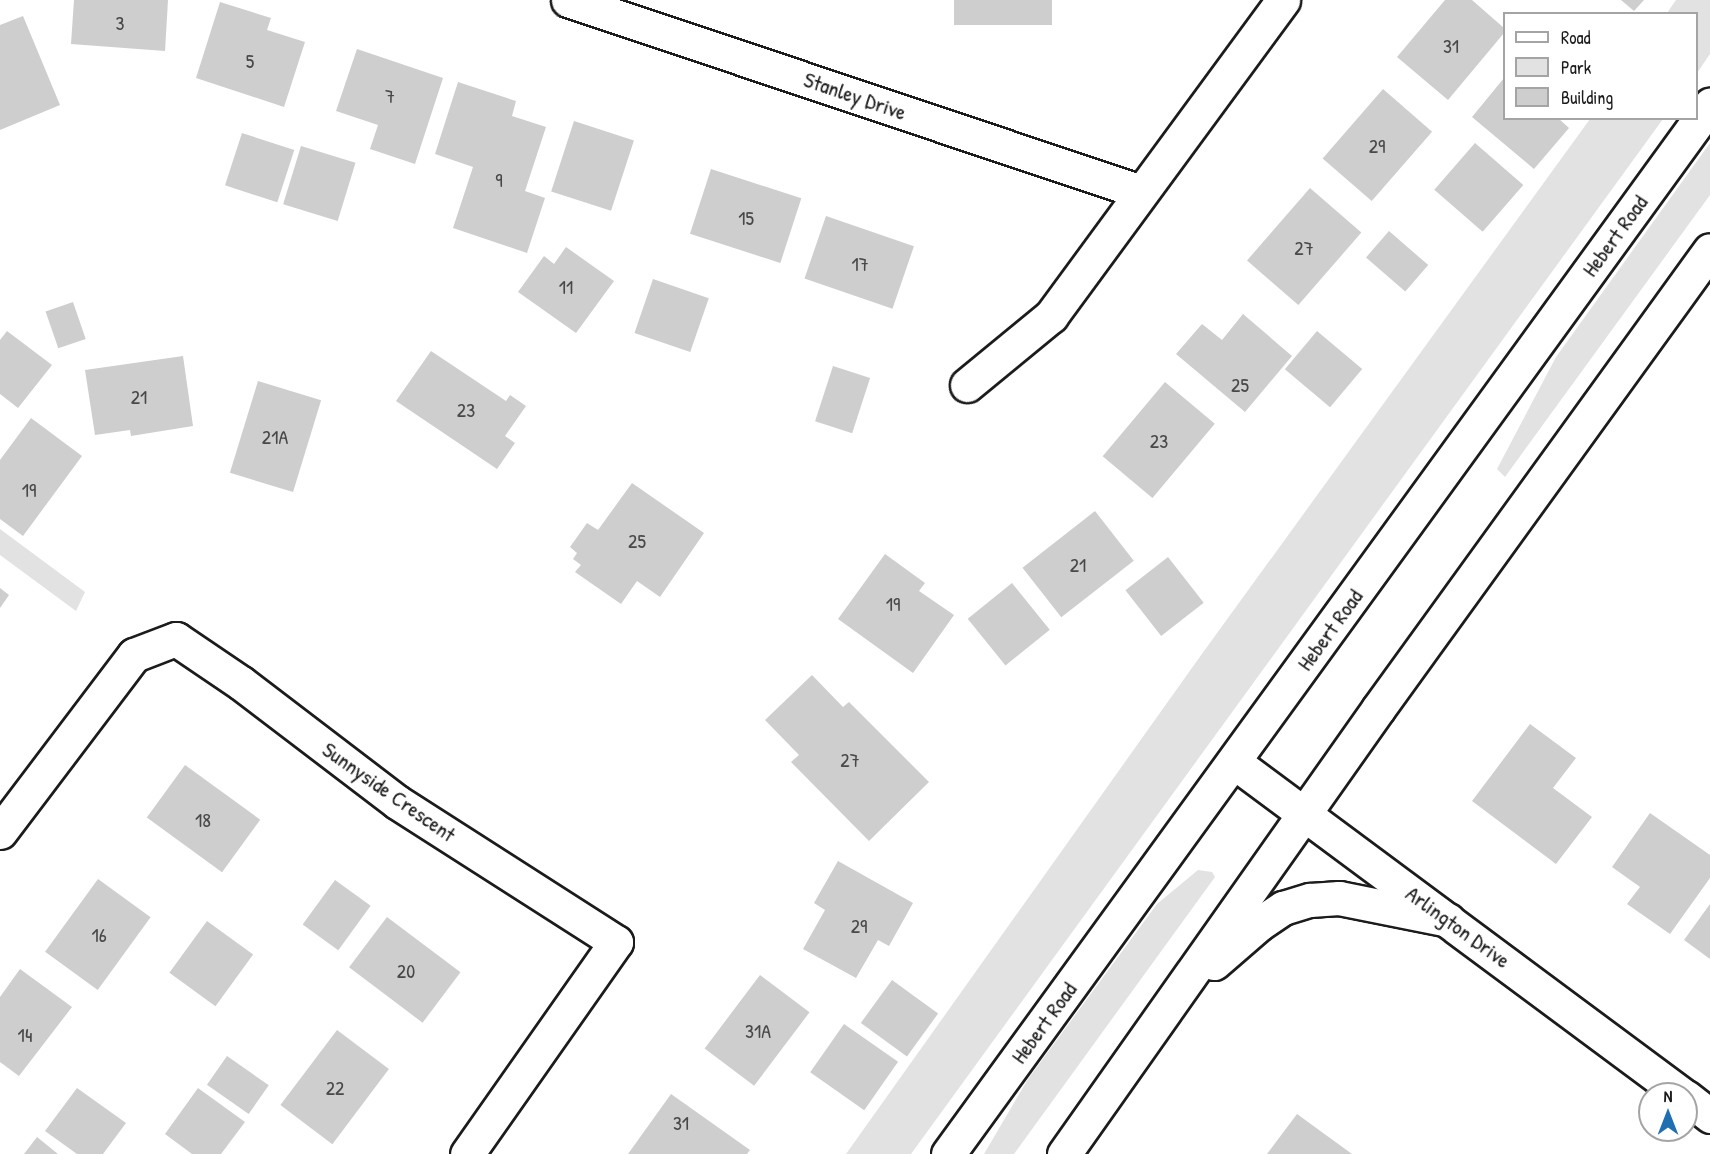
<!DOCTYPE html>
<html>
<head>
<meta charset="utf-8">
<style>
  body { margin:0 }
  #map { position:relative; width:1710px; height:1154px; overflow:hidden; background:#fff; font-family:"Patrick Hand",sans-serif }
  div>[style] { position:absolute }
  .green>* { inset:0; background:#e2e2e2 }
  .building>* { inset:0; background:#cecece; transform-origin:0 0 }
  .roads { filter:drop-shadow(2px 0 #1c1c1c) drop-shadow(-2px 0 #1c1c1c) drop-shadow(0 2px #1c1c1c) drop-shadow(0 -2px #1c1c1c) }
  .minor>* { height:33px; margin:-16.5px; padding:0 16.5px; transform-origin:16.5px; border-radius:16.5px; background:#fff }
  .tertiary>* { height:33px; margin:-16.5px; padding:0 16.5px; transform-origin:16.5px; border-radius:16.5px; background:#fff }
  .secondary>* { height:33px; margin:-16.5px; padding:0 16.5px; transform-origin:16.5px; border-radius:16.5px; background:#fff }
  span { translate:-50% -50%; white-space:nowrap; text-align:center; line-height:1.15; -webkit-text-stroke:4.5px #fff; paint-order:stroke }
  .number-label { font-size:20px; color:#484848 }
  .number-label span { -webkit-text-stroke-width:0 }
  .street-label { font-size:22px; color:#1c1c1c }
  .legend { position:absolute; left:1503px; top:12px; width:195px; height:108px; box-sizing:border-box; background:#fff; border:2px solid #a4a4a4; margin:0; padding:8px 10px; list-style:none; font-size:18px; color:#1c1c1c }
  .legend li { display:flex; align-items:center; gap:12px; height:30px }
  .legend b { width:30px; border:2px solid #a4a4a4 }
  .north { position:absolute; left:1638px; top:1082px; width:60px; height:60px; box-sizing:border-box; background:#fff; border:2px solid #a4a4a4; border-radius:50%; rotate:0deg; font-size:16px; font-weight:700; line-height:24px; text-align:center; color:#1c1c1c }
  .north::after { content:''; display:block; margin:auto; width:21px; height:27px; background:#1f6fb2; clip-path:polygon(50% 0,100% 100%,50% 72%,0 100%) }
</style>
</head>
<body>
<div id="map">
  <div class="green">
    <div style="clip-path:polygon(1676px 0,1710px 0,1710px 54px,1697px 73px,1696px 14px,1667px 13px)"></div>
    <div style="clip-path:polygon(1590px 119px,1663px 119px,911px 1154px,846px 1154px,1199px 658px)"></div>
    <div style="clip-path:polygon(1710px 143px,1710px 195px,1505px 477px,1497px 469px,1556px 357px)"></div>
    <div style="clip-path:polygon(0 529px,85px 592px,76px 611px,0 555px)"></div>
    <div style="clip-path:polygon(1198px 870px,1212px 872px,1215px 877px,1014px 1154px,984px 1154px,1028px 1079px,1157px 904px)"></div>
  </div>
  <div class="building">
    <div style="clip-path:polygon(74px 0,168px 0,165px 51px,71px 44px)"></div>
    <div style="left:954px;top:0;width:98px;height:25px"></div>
    <div style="clip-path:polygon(1445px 0,1472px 0,1504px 28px,1504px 33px,1448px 100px,1397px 57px)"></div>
    <div style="clip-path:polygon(1621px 0,1644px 0,1634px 11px)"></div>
    <div style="clip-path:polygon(220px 2px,271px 18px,267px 30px,305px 42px,284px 107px,196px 78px)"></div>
    <div style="clip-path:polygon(23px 16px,60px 105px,0 130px,0 25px)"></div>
    <div style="clip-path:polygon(357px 49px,443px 78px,415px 164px,370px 149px,378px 125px,336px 111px)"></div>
    <div style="clip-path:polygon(1504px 78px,1504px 118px,1558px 118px,1569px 128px,1534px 169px,1472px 117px)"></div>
    <div style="clip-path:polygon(458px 82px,516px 101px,512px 116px,546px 127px,525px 191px,545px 198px,527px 253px,453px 228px,473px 167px,435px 154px)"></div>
    <div style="left:1383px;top:89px;width:65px;height:92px;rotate:41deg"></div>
    <div style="left:574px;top:121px;width:63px;height:74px;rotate:18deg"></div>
    <div style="left:242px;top:133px;width:55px;height:55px;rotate:18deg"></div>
    <div style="left:1475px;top:143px;width:64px;height:62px;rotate:41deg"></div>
    <div style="left:301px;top:146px;width:57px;height:61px;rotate:17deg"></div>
    <div style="left:711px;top:169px;width:95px;height:68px;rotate:18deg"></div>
    <div style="left:1310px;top:188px;width:68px;height:96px;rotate:41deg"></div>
    <div style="left:826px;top:216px;width:93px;height:66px;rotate:19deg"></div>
    <div style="left:1389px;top:231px;width:52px;height:35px;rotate:41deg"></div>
    <div style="clip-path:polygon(566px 247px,614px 281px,576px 333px,518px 292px,544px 256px,554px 264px)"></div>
    <div style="left:653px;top:279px;width:59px;height:57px;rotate:19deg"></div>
    <div style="left:73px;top:302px;width:39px;height:29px;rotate:71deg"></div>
    <div style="clip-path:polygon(1243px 314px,1292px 356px,1245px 412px,1176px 354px,1202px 324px,1222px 340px)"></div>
    <div style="clip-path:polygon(7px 331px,52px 365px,18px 408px,0 394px,0 340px)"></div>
    <div style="left:1317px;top:331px;width:59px;height:50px;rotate:40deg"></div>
    <div style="clip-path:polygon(431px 351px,506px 401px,510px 395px,526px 406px,505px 436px,515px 443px,497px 469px,396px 401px)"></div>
    <div style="clip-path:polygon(183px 356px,193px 426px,131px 436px,130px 430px,95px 435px,85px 370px)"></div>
    <div style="left:833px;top:366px;width:39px;height:58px;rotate:18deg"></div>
    <div style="left:258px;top:381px;width:66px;height:96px;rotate:17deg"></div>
    <div style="left:1165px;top:382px;width:65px;height:97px;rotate:40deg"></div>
    <div style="clip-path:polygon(31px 418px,82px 456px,23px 536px,0 519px,0 460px)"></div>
    <div style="clip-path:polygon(632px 483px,704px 533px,660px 597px,637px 581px,621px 604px,575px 572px,581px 565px,573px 559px,577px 553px,570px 547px,587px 523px,598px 530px)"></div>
    <div style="left:1095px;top:511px;width:63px;height:92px;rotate:52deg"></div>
    <div style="clip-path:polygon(885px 554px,925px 583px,919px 591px,954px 615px,913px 673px,838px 619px)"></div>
    <div style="left:1168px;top:557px;width:58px;height:54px;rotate:52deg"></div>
    <div style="left:1012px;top:583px;width:60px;height:57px;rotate:51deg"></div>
    <div style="clip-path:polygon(0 588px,9px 595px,0 608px)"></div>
    <div style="clip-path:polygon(812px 675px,843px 707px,849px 702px,929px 782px,869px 841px,791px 762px,799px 755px,765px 720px)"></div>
    <div style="clip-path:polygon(1530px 724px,1576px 758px,1553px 788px,1592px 817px,1556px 864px,1472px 801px)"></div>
    <div style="left:185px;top:765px;width:93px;height:65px;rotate:36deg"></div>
    <div style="clip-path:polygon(1650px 813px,1710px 855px,1710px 878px,1670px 934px,1627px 904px,1640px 887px,1612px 867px)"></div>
    <div style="clip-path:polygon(838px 861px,913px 903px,889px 946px,878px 940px,856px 978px,803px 949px,825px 910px,814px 903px)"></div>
    <div style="left:98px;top:879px;width:65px;height:90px;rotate:36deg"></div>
    <div style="left:335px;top:880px;width:44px;height:55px;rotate:36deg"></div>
    <div style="clip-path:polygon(1710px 904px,1710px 959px,1684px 940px)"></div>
    <div style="left:387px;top:917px;width:92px;height:63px;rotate:37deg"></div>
    <div style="left:207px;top:921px;width:57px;height:64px;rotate:36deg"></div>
    <div style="clip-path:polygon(20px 969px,72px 1007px,19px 1076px,0 1062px,0 997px)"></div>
    <div style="left:760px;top:975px;width:62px;height:92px;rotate:37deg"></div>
    <div style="left:892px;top:980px;width:57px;height:53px;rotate:36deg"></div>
    <div style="left:844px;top:1024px;width:66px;height:59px;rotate:35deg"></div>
    <div style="left:337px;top:1030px;width:65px;height:94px;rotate:37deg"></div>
    <div style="left:227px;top:1056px;width:51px;height:35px;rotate:35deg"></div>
    <div style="clip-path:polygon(77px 1088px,126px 1123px,103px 1154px,77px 1154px,45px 1131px)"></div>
    <div style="clip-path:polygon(198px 1088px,245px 1122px,221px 1154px,192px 1154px,165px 1134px)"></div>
    <div style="clip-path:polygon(671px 1094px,750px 1150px,747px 1154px,628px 1154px)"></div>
    <div style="clip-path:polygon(1297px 1114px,1352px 1154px,1267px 1154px)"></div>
    <div style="clip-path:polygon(37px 1137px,58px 1154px,24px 1154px)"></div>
  </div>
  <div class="roads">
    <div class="minor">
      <div style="left:568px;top:0;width:604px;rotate:18.52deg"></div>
      <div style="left:967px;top:385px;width:109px;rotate:-39.4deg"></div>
      <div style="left:1051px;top:316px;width:392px;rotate:-53.7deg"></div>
      <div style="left:0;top:832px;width:222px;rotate:-52.9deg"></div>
      <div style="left:134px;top:655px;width:45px;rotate:-20.9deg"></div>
      <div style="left:176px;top:639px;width:78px;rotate:34.1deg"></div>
      <div style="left:241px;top:683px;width:196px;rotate:37.3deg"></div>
      <div style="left:397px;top:802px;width:260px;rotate:32.6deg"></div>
      <div style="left:616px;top:942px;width:259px;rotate:125.1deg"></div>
    </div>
    <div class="tertiary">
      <div style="left:1234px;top:762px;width:557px;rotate:36.6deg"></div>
      <div style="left:1686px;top:1097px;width:31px;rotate:38deg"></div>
    </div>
    <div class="secondary">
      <div style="left:1214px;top:963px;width:60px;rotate:-40.9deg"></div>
      <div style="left:1259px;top:924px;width:29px;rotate:-34deg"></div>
      <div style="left:1283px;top:908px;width:28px;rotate:-17deg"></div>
      <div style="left:1310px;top:900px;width:29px;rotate:-4deg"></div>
      <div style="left:1339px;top:898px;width:111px;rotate:11.4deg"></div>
      <div style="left:948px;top:1154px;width:1297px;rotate:-54.01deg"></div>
      <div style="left:1064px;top:1154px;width:545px;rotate:-54.79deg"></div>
      <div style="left:1378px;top:709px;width:566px;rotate:-54.12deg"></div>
    </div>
  </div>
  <div class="number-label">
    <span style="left:120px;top:22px">3</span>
    <span style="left:1451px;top:45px">31</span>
    <span style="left:250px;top:60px">5</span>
    <span style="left:390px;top:95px">7</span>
    <span style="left:1377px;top:145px">29</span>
    <span style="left:499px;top:179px">9</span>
    <span style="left:746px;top:217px">15</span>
    <span style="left:1304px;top:247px">27</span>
    <span style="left:860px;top:263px">17</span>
    <span style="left:566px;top:286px">11</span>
    <span style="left:1240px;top:384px">25</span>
    <span style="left:139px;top:396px">21</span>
    <span style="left:466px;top:409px">23</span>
    <span style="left:275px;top:436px">21A</span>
    <span style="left:1159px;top:440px">23</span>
    <span style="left:29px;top:489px">19</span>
    <span style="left:637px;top:540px">25</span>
    <span style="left:1078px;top:564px">21</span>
    <span style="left:893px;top:603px">19</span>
    <span style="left:850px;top:759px">27</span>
    <span style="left:203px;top:819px">18</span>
    <span style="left:859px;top:925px">29</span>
    <span style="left:99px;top:934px">16</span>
    <span style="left:406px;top:970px">20</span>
    <span style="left:758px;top:1030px">31A</span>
    <span style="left:25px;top:1034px">14</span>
    <span style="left:335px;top:1087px">22</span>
    <span style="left:681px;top:1122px">31</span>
  </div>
  <div class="street-label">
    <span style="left:855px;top:96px;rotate:19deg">Stanley Drive</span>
    <span style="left:1615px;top:236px;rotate:-54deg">Hebert Road</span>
    <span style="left:1330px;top:630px;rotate:-54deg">Hebert Road</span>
    <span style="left:389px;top:792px;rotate:35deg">Sunnyside Crescent</span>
    <span style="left:1458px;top:927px;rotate:36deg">Arlington Drive</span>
    <span style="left:1044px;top:1023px;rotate:-54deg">Hebert Road</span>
  </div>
  <ul class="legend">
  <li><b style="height:8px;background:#fff"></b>Road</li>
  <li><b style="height:16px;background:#e2e2e2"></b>Park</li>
  <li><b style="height:16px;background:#cecece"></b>Building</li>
  </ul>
  <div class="north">N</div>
</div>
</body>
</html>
